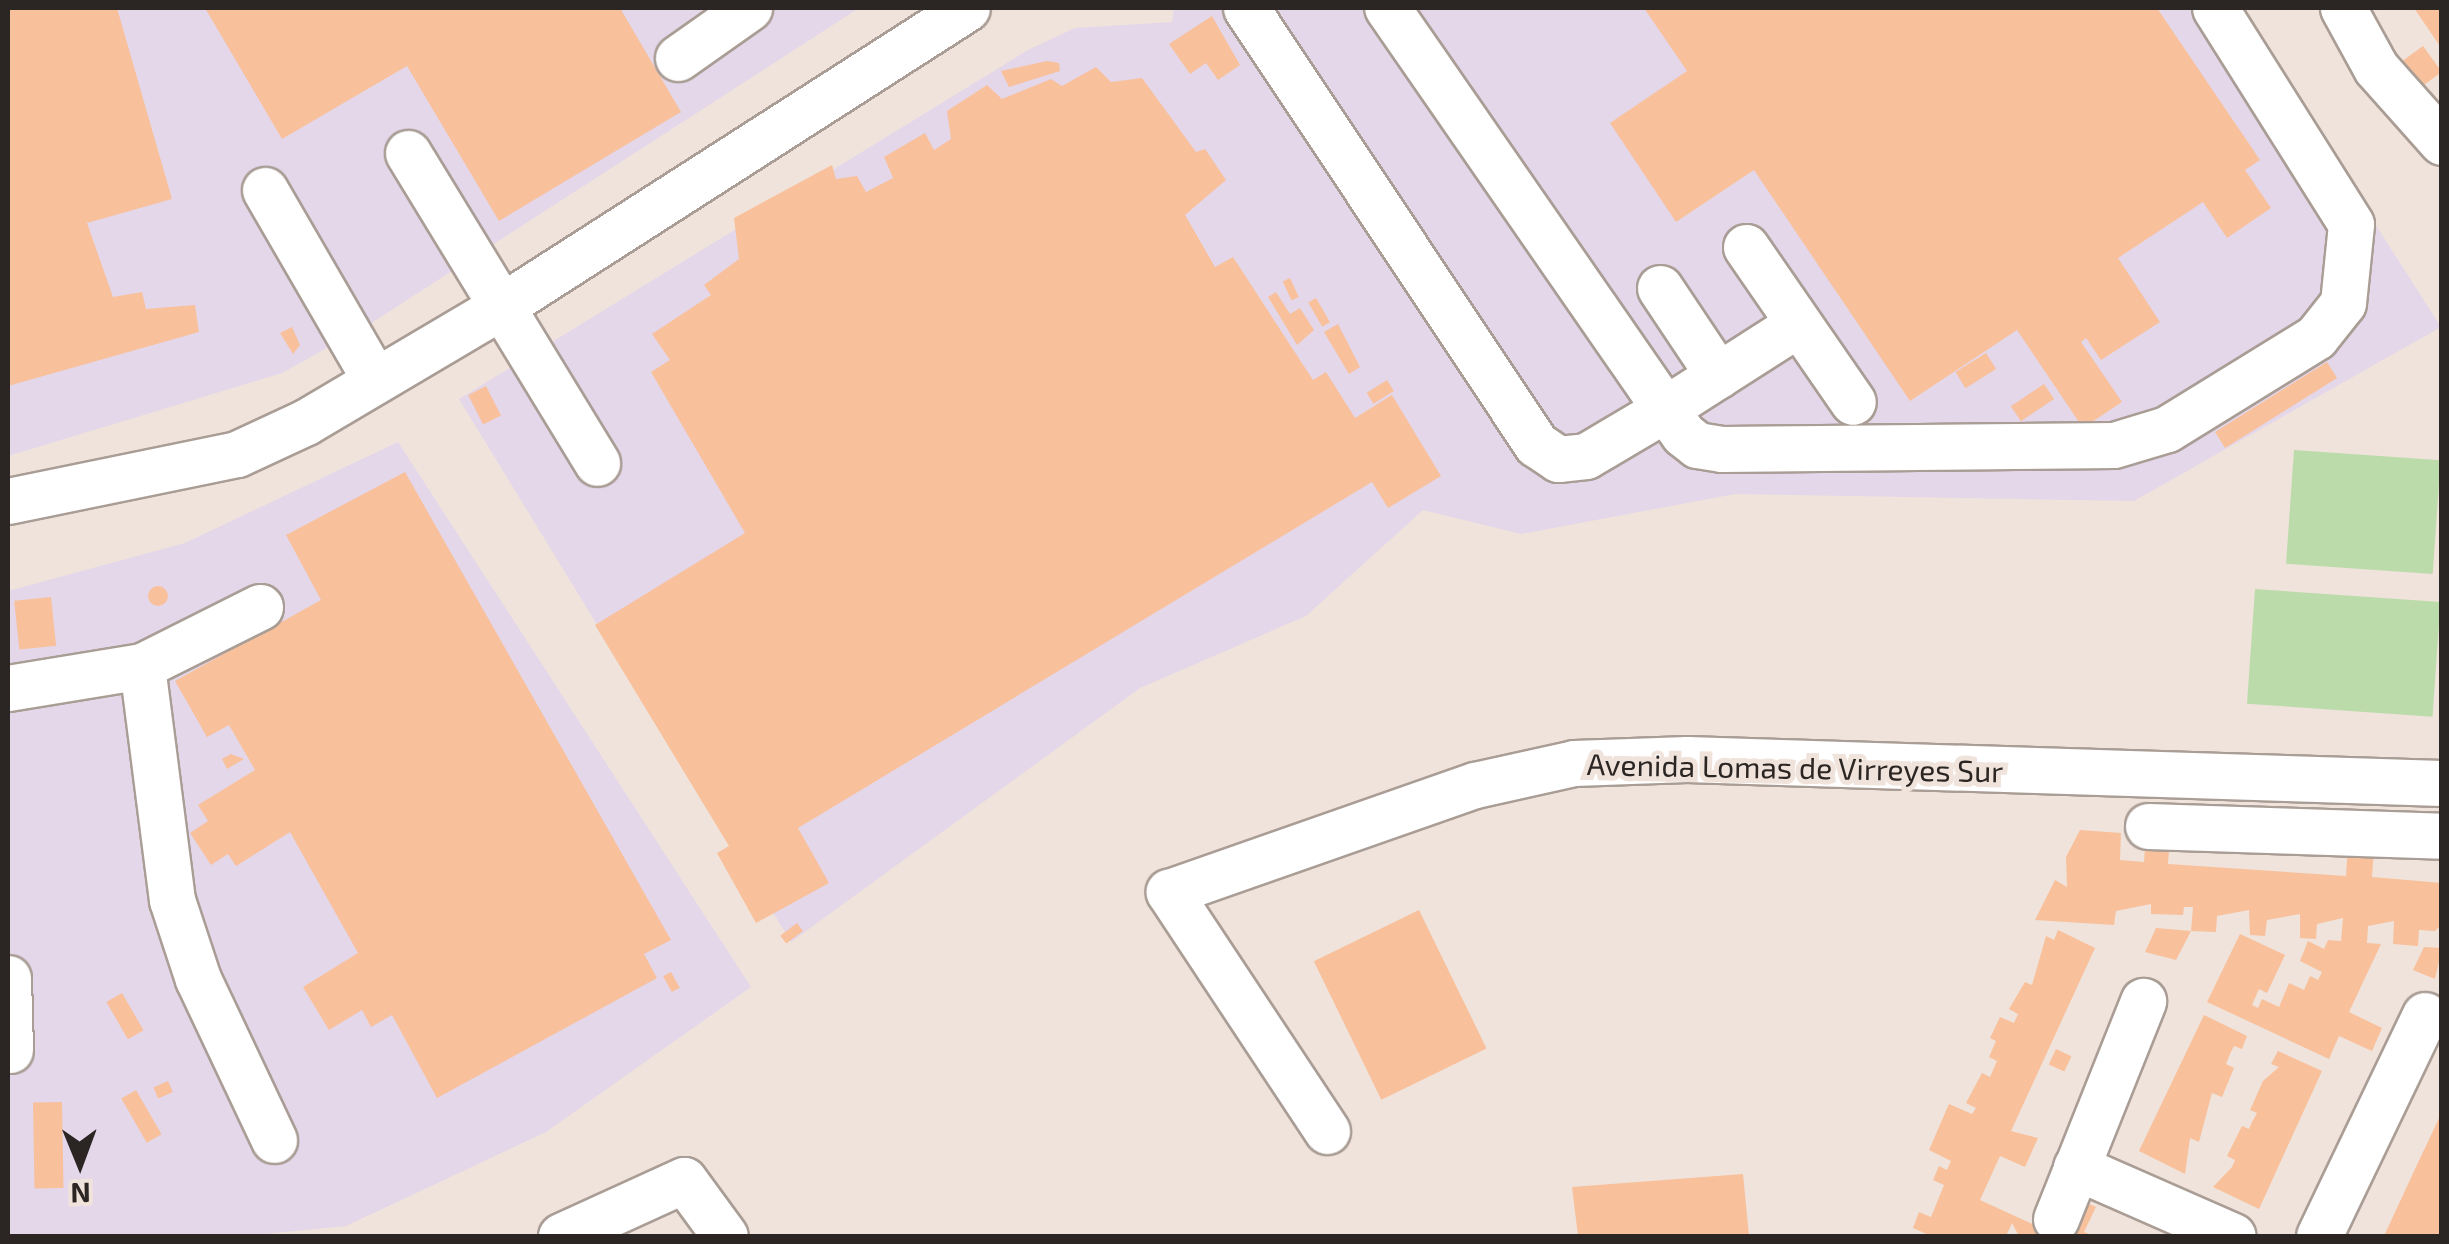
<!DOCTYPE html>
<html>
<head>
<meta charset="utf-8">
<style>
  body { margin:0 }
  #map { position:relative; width:2449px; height:1244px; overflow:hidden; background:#f0e3db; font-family:"Exo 2",sans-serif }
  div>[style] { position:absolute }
  .industrial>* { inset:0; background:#e4d7ea }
  .green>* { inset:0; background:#bbdbab; transform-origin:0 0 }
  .building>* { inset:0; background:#f8c09b; transform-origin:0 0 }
  .round { border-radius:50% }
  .roads { filter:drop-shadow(2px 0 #a99d95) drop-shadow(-2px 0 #a99d95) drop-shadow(0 2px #a99d95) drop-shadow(0 -2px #a99d95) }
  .minor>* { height:45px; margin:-22.5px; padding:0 22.5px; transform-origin:22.5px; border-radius:22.5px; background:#fff }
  span { translate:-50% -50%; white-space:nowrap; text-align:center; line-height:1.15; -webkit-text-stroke:10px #f0e3db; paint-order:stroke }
  .street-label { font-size:30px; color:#2b2623 }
  .frame { position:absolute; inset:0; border:10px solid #2b2623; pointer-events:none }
  .north { position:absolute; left:30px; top:1114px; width:100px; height:100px; -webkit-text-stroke:8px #f0e3db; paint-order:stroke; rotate:179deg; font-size:28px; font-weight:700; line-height:40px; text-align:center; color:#2b2623 }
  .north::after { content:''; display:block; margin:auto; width:35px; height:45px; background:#2b2623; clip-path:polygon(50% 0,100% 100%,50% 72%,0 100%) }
</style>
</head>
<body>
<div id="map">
  <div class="industrial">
    <div style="clip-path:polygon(8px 8px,859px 8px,373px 322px,282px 373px,8px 456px)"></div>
    <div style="clip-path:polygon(1174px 8px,2237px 8px,2441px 327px,2134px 501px,1735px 494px,1521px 534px,1423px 510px,1306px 616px,1140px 688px,791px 942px,459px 399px,1028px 50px,1075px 28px,1172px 22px)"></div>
    <div style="clip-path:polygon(398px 442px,751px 987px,546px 1132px,346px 1226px,244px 1236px,8px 1236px,8px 591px,185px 543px)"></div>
  </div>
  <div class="green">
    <div style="left:2294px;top:450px;width:147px;height:114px;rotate:4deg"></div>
    <div style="left:2255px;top:589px;width:186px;height:115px;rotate:4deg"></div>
  </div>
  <div class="building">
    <div style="clip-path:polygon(8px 8px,117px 8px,172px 199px,87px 223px,113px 297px,142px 292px,146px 309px,195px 305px,199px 332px,8px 386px)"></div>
    <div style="clip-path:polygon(205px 8px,620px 8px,681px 112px,499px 221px,407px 66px,282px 139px)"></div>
    <div style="clip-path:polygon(1644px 8px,2157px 8px,2260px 160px,2245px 170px,2271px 208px,2227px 238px,2203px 202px,2118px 258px,2160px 322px,2101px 360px,2086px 338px,2081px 342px,2122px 402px,2083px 428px,2017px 330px,1910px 401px,1754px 170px,1676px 222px,1610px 123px,1687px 71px)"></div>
    <div style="clip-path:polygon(2414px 8px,2442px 8px,2442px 49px)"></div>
    <div style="clip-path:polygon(1212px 16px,1240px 65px,1218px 80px,1206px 63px,1190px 74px,1169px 44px)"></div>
    <div style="left:2423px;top:46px;width:32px;height:34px;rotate:54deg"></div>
    <div style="clip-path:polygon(1047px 61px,1059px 63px,1060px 71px,1009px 87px,1001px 71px)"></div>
    <div style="clip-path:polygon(1096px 67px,1111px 82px,1142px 78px,1196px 152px,1205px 149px,1226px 180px,1185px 215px,1215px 267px,1233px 257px,1313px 380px,1326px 372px,1355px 418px,1392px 395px,1441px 476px,1388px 508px,1372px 482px,798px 828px,829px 883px,756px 923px,717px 853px,729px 846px,595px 625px,745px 533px,651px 372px,670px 360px,652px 334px,711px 295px,704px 285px,739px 259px,734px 218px,832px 165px,836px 179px,857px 176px,866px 192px,893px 178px,884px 157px,925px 133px,934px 150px,951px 139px,947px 111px,987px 85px,1002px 99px,1051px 79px,1062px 86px)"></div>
    <div style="left:1290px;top:278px;width:21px;height:8px;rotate:65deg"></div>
    <div style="clip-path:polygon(1276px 292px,1290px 314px,1300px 308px,1314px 330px,1297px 345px,1268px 297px)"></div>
    <div style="left:1316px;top:298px;width:28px;height:9px;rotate:60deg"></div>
    <div style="clip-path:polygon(1338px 324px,1360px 367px,1349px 374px,1324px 332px)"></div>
    <div style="clip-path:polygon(292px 327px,300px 345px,293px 354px,280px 333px)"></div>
    <div style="left:1986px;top:353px;width:19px;height:36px;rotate:58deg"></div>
    <div style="left:2327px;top:362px;width:19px;height:132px;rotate:58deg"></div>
    <div style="left:1387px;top:380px;width:13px;height:24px;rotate:58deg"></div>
    <div style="left:2044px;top:384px;width:18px;height:40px;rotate:56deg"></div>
    <div style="left:486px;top:386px;width:33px;height:20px;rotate:63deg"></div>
    <div style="clip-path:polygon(405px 472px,671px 940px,644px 954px,657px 978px,437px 1098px,392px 1015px,371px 1027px,362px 1010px,329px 1030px,303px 987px,358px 953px,290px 832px,236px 866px,228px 854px,211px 865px,190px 833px,208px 821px,198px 805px,255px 770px,229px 725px,207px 737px,175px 681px,321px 600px,286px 535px)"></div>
    <div class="round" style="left:148px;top:586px;width:20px;height:20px"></div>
    <div style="left:51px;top:597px;width:49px;height:37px;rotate:84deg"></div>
    <div style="clip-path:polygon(231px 754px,244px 759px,227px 769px,222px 759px)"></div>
    <div style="clip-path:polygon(2080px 830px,2121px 833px,2120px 860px,2144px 862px,2146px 834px,2170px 836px,2168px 864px,2346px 876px,2348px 847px,2374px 849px,2372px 877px,2442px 883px,2442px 924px,2435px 931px,2419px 930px,2418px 946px,2393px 944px,2394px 921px,2368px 926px,2367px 943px,2381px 944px,2349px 1012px,2382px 1028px,2372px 1051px,2339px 1036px,2329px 1059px,2207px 1002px,2240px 934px,2285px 955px,2267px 993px,2259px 989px,2252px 1005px,2258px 1008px,2262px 999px,2279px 1007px,2289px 983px,2304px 990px,2310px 976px,2318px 980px,2322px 972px,2300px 961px,2308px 941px,2324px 949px,2328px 940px,2341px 941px,2343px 918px,2317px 924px,2316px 939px,2300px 938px,2300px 914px,2267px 920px,2265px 936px,2250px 935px,2249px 910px,2217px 916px,2216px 932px,2191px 931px,2193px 907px,2184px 907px,2183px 915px,2151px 914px,2151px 904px,2116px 911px,2114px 925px,2035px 920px,2055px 880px,2067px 887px,2066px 857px)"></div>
    <div style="left:1419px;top:910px;width:154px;height:117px;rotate:64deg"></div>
    <div style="left:797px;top:923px;width:10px;height:21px;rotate:53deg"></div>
    <div style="clip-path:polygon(2156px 928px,2191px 931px,2176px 960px,2145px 952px)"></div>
    <div style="clip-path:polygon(2058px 930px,2095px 948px,2011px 1131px,2038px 1138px,2025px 1167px,2000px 1156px,1980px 1200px,2056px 1235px,2073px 1197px,2096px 1207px,2084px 1232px,2094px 1236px,2019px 1236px,2012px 1223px,2006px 1236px,1931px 1236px,1913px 1228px,1919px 1212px,1931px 1217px,1944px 1185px,1933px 1180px,1939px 1166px,1947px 1170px,1951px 1161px,1929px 1150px,1949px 1104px,1972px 1114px,1976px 1108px,1966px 1103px,1982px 1073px,1990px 1077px,1997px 1061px,1989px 1057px,1996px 1041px,1990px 1038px,2000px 1017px,2014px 1023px,2018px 1014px,2009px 1009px,2025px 982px,2032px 985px,2046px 936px,2054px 940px)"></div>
    <div style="clip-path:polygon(2424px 947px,2442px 948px,2435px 979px,2413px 970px)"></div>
    <div style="left:671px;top:972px;width:18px;height:9px;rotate:61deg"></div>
    <div style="left:122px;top:993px;width:43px;height:18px;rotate:60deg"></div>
    <div style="clip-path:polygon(2204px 1015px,2247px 1036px,2242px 1049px,2234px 1046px,2230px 1054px,2226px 1064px,2234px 1068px,2222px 1097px,2212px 1093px,2199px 1142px,2190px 1138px,2185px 1174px,2139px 1151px)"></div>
    <div style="left:2056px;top:1049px;width:17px;height:17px;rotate:25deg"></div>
    <div style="clip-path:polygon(2278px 1051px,2322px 1071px,2259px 1209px,2213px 1187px,2232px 1167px,2235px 1160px,2227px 1156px,2242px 1126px,2249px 1129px,2252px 1122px,2257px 1113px,2250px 1110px,2263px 1081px,2279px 1067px,2271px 1064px)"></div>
    <div style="left:168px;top:1081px;width:12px;height:16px;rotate:66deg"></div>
    <div style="left:136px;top:1090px;width:51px;height:17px;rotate:60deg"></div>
    <div style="left:62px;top:1102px;width:86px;height:29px;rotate:89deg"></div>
    <div style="clip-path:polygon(2442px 1112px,2442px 1236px,2384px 1236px,2415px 1169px)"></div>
    <div style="clip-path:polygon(1743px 1174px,1749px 1236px,1578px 1236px,1572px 1187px)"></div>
  </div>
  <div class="roads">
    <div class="minor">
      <div style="left:1246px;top:8px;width:524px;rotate:56.37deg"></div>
      <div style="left:1536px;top:444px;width:27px;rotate:34deg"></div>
      <div style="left:1558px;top:459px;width:28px;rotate:-6deg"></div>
      <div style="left:1586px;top:456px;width:92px;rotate:-30.7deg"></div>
      <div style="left:1665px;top:409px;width:488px;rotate:-124.7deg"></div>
      <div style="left:2343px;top:8px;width:68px;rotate:61.2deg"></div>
      <div style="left:2376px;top:68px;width:99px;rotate:48.3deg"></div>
      <div style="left:678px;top:58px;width:87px;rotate:-35.2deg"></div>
      <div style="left:408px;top:153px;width:363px;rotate:58.6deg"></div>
      <div style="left:265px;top:190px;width:217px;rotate:59.9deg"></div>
      <div style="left:1746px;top:247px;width:188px;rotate:55.4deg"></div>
      <div style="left:1660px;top:288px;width:105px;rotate:56.3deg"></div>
      <div style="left:1798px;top:324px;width:158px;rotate:147.4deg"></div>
      <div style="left:1665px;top:409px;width:31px;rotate:54deg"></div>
      <div style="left:1683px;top:434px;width:18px;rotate:38deg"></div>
      <div style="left:1697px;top:445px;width:25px;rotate:9deg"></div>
      <div style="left:1722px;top:449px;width:392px;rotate:-0.6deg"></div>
      <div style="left:2114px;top:445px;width:55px;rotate:-16.8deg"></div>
      <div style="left:2167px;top:429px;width:175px;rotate:-31.7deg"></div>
      <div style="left:2316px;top:337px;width:43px;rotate:-51.5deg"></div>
      <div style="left:2343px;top:303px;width:79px;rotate:-84.2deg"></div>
      <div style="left:2351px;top:224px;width:255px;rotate:-122.2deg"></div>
      <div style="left:8px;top:501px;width:234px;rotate:-11.6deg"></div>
      <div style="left:237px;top:454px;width:76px;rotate:-24.9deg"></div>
      <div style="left:306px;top:422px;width:228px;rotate:-30.6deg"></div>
      <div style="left:502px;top:306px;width:552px;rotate:-32.65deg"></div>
      <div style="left:142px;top:666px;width:132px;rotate:-26.6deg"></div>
      <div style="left:8px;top:688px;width:136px;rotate:-9.3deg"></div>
      <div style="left:142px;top:666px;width:236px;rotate:82.7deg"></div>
      <div style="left:172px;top:900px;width:83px;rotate:71.8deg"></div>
      <div style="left:198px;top:979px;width:178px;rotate:64.7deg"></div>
      <div style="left:2148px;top:826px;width:294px;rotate:1.9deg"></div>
      <div style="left:8px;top:978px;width:72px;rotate:88.4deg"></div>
      <div style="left:1327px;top:1131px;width:287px;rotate:-123.5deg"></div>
      <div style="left:1169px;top:892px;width:324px;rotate:-19.3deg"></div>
      <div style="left:1475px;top:785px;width:101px;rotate:-12.5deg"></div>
      <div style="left:1574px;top:763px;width:113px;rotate:-2deg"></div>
      <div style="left:1687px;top:759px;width:755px;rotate:1.82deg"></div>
      <div style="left:2076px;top:1167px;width:171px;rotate:23.7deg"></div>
      <div style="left:2056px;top:1219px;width:235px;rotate:-68.2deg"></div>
      <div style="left:561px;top:1236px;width:135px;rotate:-24.5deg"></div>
      <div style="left:684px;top:1180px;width:69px;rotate:53.8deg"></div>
      <div style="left:2319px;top:1236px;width:245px;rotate:-64.4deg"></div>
    </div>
  </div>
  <div class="street-label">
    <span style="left:1795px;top:767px;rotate:1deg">Avenida Lomas de Virreyes Sur</span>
  </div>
  <div class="frame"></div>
  <div class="north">N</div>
</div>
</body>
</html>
